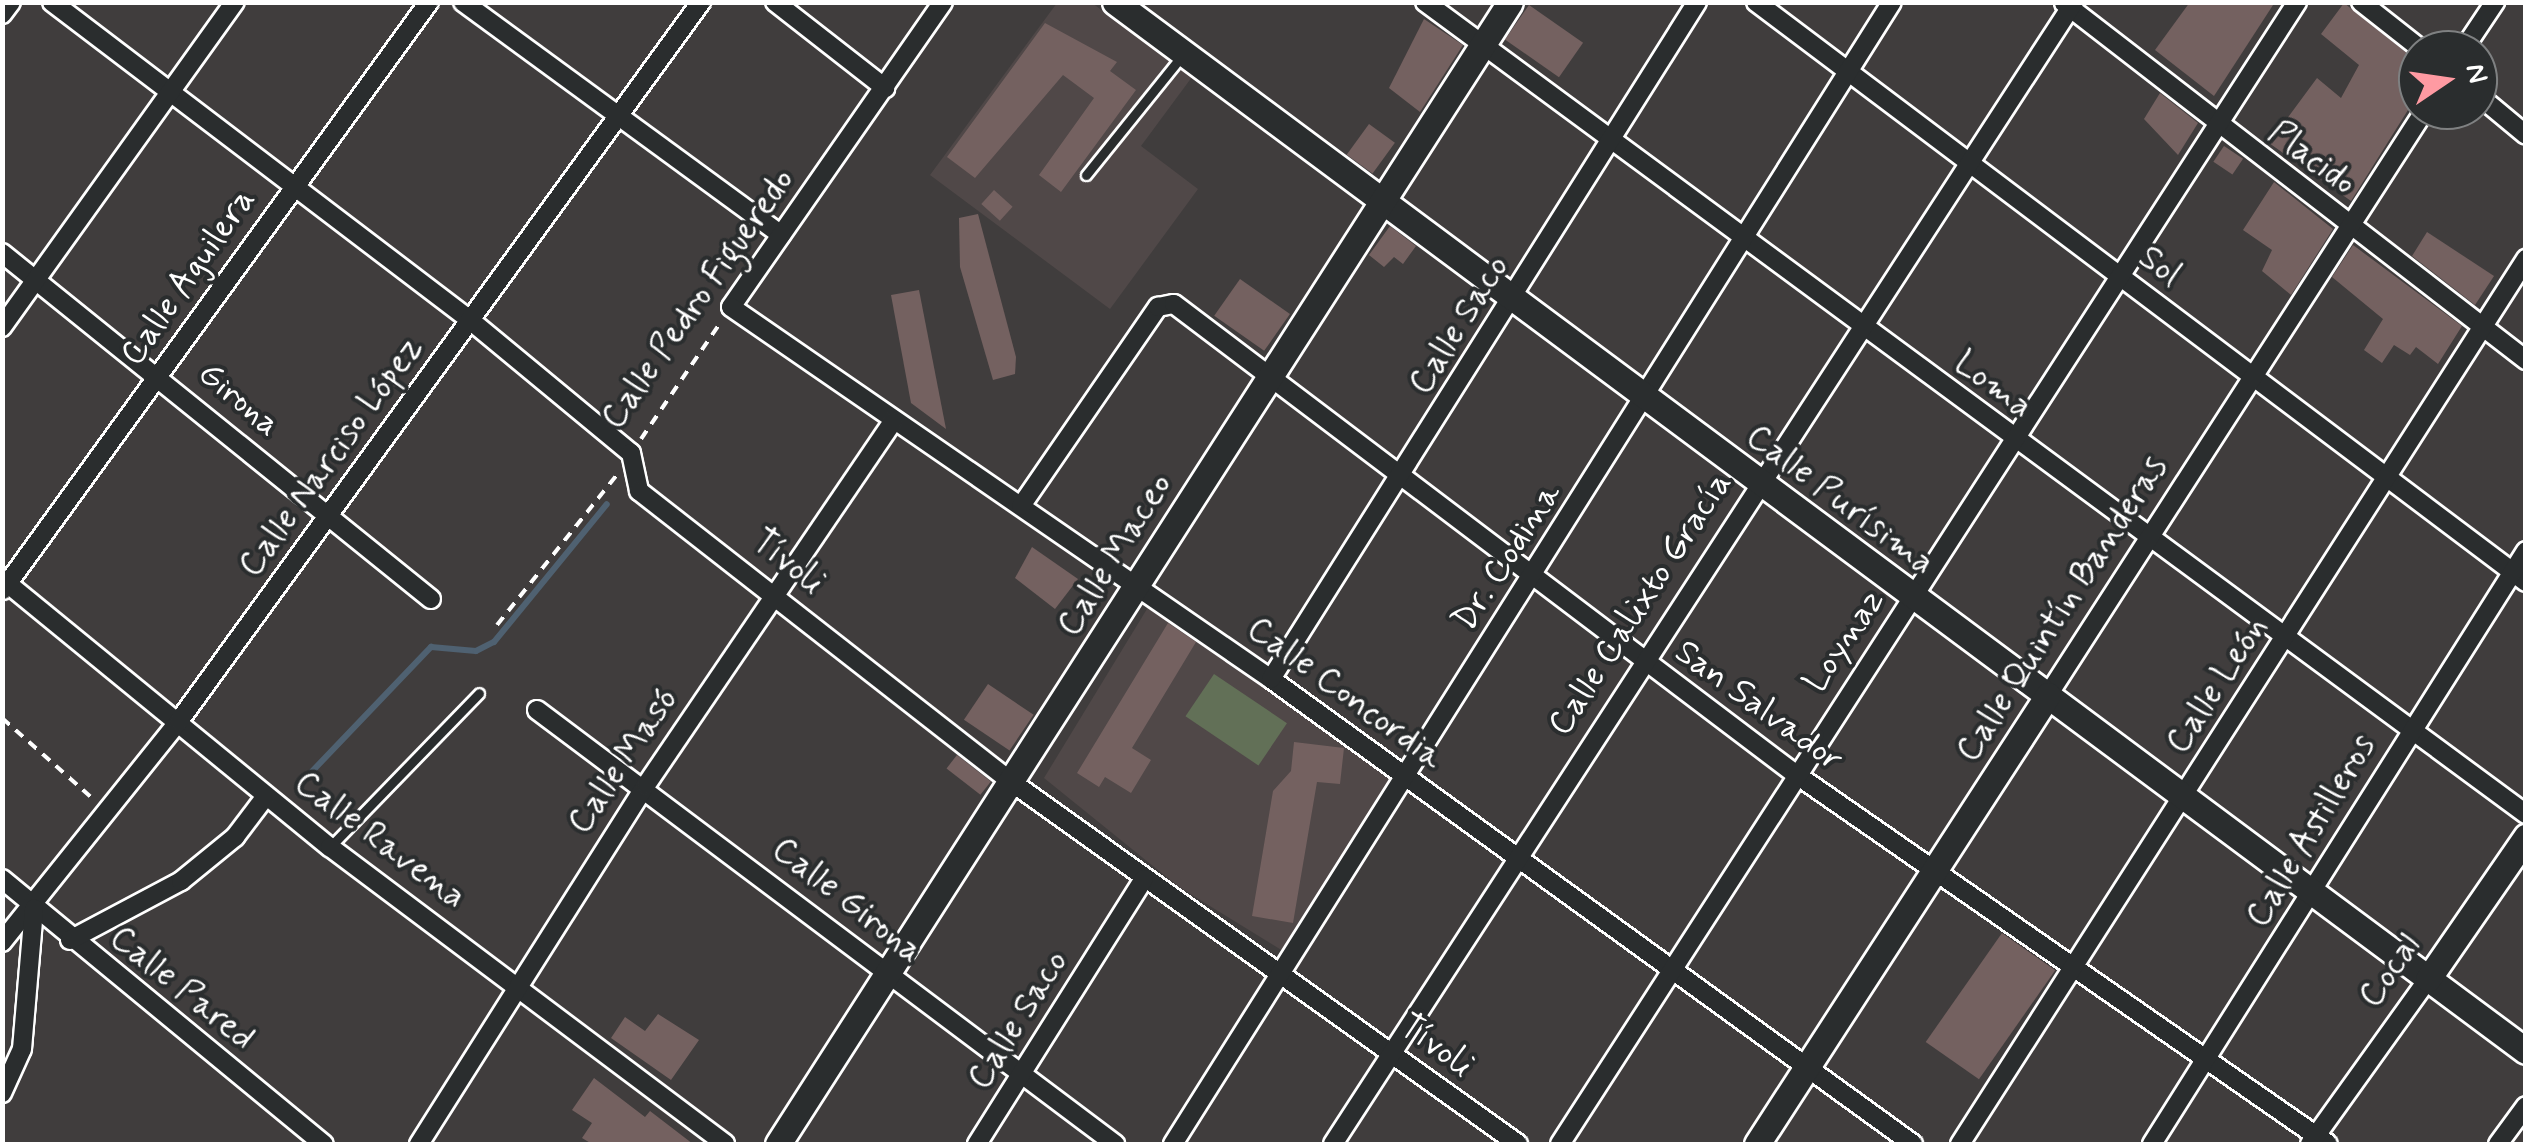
<!DOCTYPE html>
<html>
<head>
<meta charset="utf-8">
<style>
  body { margin:0 }
  #map { position:relative; width:2528px; height:1147px; overflow:hidden; background:#403d3d; font-family:Mynerve,sans-serif }
  div>[style] { position:absolute }
  .built>* { inset:0; background:#504848 }
  .green>* { inset:0; background:#627057; transform-origin:0 0 }
  .stream>* { height:6px; margin:-3px; padding:0 3px; transform-origin:3px; border-radius:3px; background:#4f6171 }
  .building>* { inset:0; background:#746160; transform-origin:0 0 }
  .path>* { height:4px; margin-top:-2px; transform-origin:0; background:repeating-linear-gradient(90deg,#fff 0 10px,transparent 0 18px) }
  .roads { filter:drop-shadow(2px 0 #fff) drop-shadow(-2px 0 #fff) drop-shadow(0 2px #fff) drop-shadow(0 -2px #fff) }
  .lane>* { height:9px; margin:-4.5px; padding:0 4.5px; transform-origin:4.5px; border-radius:4.5px; background:#2a2d2e }
  .street>* { height:18px; margin:-9px; padding:0 9px; transform-origin:9px; border-radius:9px; background:#2a2d2e }
  .secondary>* { height:25px; margin:-12.5px; padding:0 12.5px; transform-origin:12.5px; border-radius:12.5px; background:#2a2d2e }
  span { translate:-50% -50%; white-space:nowrap; text-align:center; line-height:1.15; -webkit-text-stroke:8px #2a2d2e; paint-order:stroke }
  .street-label { font-size:35px; color:#fff }
  .frame { position:absolute; inset:0; border:5px solid #fff; pointer-events:none }
  .north { position:absolute; left:2398px; top:30px; width:100px; height:100px; box-sizing:border-box; background:#2a2d2e; border:2px solid #7f8182; border-radius:50%; rotate:77deg; font-size:28px; font-weight:700; line-height:40px; text-align:center; color:#fff }
  .north::after { content:''; display:block; margin:auto; width:35px; height:45px; background:#ff9aa2; clip-path:polygon(50% 0,100% 100%,50% 72%,0 100%) }
</style>
</head>
<body>
<div id="map">
  <div class="built">
    <div style="clip-path:polygon(1057px 3px,1092px 3px,1192px 77px,1141px 146px,1198px 189px,1110px 309px,930px 175px)"></div>
    <div style="clip-path:polygon(1150px 604px,1392px 775px,1283px 951px,1179px 887px,1044px 778px)"></div>
  </div>
  <div class="green">
    <div style="left:1214px;top:674px;width:88px;height:51px;rotate:34deg"></div>
  </div>
  <div class="stream">
    <div style="left:300px;top:784px;width:190px;rotate:-46.3deg"></div>
    <div style="left:431px;top:647px;width:45px;rotate:5.1deg"></div>
    <div style="left:476px;top:651px;width:20px;rotate:-27deg"></div>
    <div style="left:494px;top:642px;width:178px;rotate:-50.7deg"></div>
  </div>
  <div class="building">
    <div style="clip-path:polygon(2190px 2px,2275px 2px,2214px 96px,2155px 50px)"></div>
    <div style="clip-path:polygon(2344px 3px,2418px 62px,2418px 94px,2351px 201px,2269px 143px,2317px 78px,2341px 98px,2359px 65px,2321px 34px)"></div>
    <div style="left:1529px;top:5px;width:66px;height:42px;rotate:35deg"></div>
    <div style="clip-path:polygon(1424px 19px,1463px 45px,1420px 112px,1389px 88px)"></div>
    <div style="clip-path:polygon(1045px 23px,1117px 62px,1110px 71px,1136px 90px,1061px 192px,1039px 175px,1094px 98px,1063px 75px,975px 178px,947px 157px)"></div>
    <div style="clip-path:polygon(2160px 93px,2198px 123px,2178px 155px,2144px 119px)"></div>
    <div style="left:1369px;top:124px;width:32px;height:38px;rotate:36deg"></div>
    <div style="left:2224px;top:146px;width:23px;height:19px;rotate:34deg"></div>
    <div style="clip-path:polygon(2274px 182px,2333px 229px,2291px 295px,2262px 271px,2272px 250px,2243px 230px)"></div>
    <div style="left:994px;top:190px;width:25px;height:19px;rotate:42deg"></div>
    <div style="clip-path:polygon(978px 214px,1016px 357px,1015px 374px,993px 380px,960px 267px,959px 218px)"></div>
    <div style="clip-path:polygon(1390px 226px,1416px 246px,1403px 264px,1394px 257px,1384px 267px,1369px 255px)"></div>
    <div style="clip-path:polygon(2427px 232px,2494px 276px,2475px 305px,2412px 256px)"></div>
    <div style="clip-path:polygon(2353px 245px,2462px 326px,2438px 364px,2416px 347px,2410px 355px,2394px 345px,2382px 363px,2364px 350px,2383px 319px,2332px 277px)"></div>
    <div style="left:1240px;top:279px;width:61px;height:45px;rotate:35deg"></div>
    <div style="clip-path:polygon(919px 290px,946px 429px,911px 403px,891px 295px)"></div>
    <div style="clip-path:polygon(1032px 547px,1078px 579px,1055px 609px,1015px 578px)"></div>
    <div style="clip-path:polygon(1168px 623px,1196px 642px,1132px 748px,1151px 760px,1131px 793px,1105px 777px,1099px 787px,1077px 773px)"></div>
    <div style="left:988px;top:684px;width:55px;height:43px;rotate:34deg"></div>
    <div style="clip-path:polygon(1294px 742px,1344px 748px,1340px 784px,1317px 782px,1293px 923px,1252px 916px,1273px 791px,1291px 771px)"></div>
    <div style="left:957px;top:755px;width:43px;height:17px;rotate:38deg"></div>
    <div style="left:2002px;top:933px;width:65px;height:133px;rotate:35deg"></div>
    <div style="clip-path:polygon(658px 1014px,699px 1040px,671px 1080px,611px 1038px,625px 1017px,645px 1031px)"></div>
    <div style="clip-path:polygon(594px 1078px,645px 1117px,650px 1111px,693px 1144px,592px 1144px,582px 1138px,592px 1123px,572px 1110px)"></div>
  </div>
  <div class="path">
    <div style="left:641px;top:439px;width:140px;rotate:-55.7deg"></div>
    <div style="left:497px;top:625px;width:191px;rotate:-51.4deg"></div>
    <div style="left:2px;top:718px;width:120px;rotate:41.6deg"></div>
  </div>
  <div class="roads">
    <div class="lane">
      <div style="left:1086px;top:175px;width:151px;rotate:-51.2deg"></div>
      <div style="left:330px;top:847px;width:214px;rotate:-45.9deg"></div>
    </div>
    <div class="street">
      <div style="left:52px;top:2px;width:525px;rotate:37.26deg"></div>
      <div style="left:470px;top:320px;width:209px;rotate:39.6deg"></div>
      <div style="left:631px;top:453px;width:39px;rotate:78deg"></div>
      <div style="left:639px;top:491px;width:474px;rotate:38deg"></div>
      <div style="left:1013px;top:783px;width:621px;rotate:35.56deg"></div>
      <div style="left:463px;top:2px;width:394px;rotate:36.2deg"></div>
      <div style="left:775px;top:2px;width:140px;rotate:38deg"></div>
      <div style="left:943px;top:2px;width:371px;rotate:124.8deg"></div>
      <div style="left:731px;top:307px;width:656px;rotate:34.56deg"></div>
      <div style="left:1271px;top:679px;width:793px;rotate:35.92deg"></div>
      <div style="left:1425px;top:2px;width:1368px;rotate:36.41deg"></div>
      <div style="left:1756px;top:2px;width:964px;rotate:36.99deg"></div>
      <div style="left:2361px;top:2px;width:78px;rotate:38.2deg"></div>
      <div style="left:2064px;top:3px;width:584px;rotate:37.69deg"></div>
      <div style="left:2px;top:14px;width:15px;rotate:-53deg"></div>
      <div style="left:2463px;top:50px;width:58px;rotate:-56.3deg"></div>
      <div style="left:2478px;top:95px;width:62px;rotate:39.8deg"></div>
      <div style="left:2px;top:253px;width:551px;rotate:38.89deg"></div>
      <div style="left:2px;top:327px;width:400px;rotate:-54.4deg"></div>
      <div style="left:1021px;top:506px;width:242px;rotate:-55.5deg"></div>
      <div style="left:1158px;top:307px;width:16px;rotate:-11deg"></div>
      <div style="left:1174px;top:304px;width:777px;rotate:37.11deg"></div>
      <div style="left:1794px;top:773px;width:650px;rotate:34.79deg"></div>
      <div style="left:2px;top:579px;width:424px;rotate:39.3deg"></div>
      <div style="left:330px;top:847px;width:494px;rotate:36.9deg"></div>
      <div style="left:3px;top:590px;width:726px;rotate:-54.08deg"></div>
      <div style="left:1271px;top:679px;width:800px;rotate:-57.82deg"></div>
      <div style="left:2048px;top:695px;width:696px;rotate:-57.2deg"></div>
      <div style="left:537px;top:710px;width:723px;rotate:36.9deg"></div>
      <div style="left:2px;top:879px;width:417px;rotate:39.5deg"></div>
      <div style="left:70px;top:940px;width:126px;rotate:-28deg"></div>
      <div style="left:181px;top:881px;width:70px;rotate:-39.2deg"></div>
      <div style="left:235px;top:837px;width:51px;rotate:-52.9deg"></div>
      <div style="left:2px;top:942px;width:283px;rotate:-51.3deg"></div>
      <div style="left:179px;top:721px;width:889px;rotate:-54.02deg"></div>
      <div style="left:2px;top:1093px;width:48px;rotate:-65.6deg"></div>
      <div style="left:22px;top:1049px;width:141px;rotate:-85.1deg"></div>
      <div style="left:419px;top:1144px;width:425px;rotate:-57.7deg"></div>
      <div style="left:646px;top:785px;width:440px;rotate:-55.8deg"></div>
      <div style="left:977px;top:1144px;width:313px;rotate:-57.8deg"></div>
      <div style="left:1173px;top:1144px;width:1349px;rotate:-57.81deg"></div>
      <div style="left:1333px;top:1144px;width:1361px;rotate:-57.02deg"></div>
      <div style="left:1560px;top:1144px;width:1359px;rotate:-57.16deg"></div>
      <div style="left:1960px;top:1144px;width:1051px;rotate:-57.4deg"></div>
      <div style="left:2152px;top:1144px;width:701px;rotate:-57.76deg"></div>
      <div style="left:2310px;top:1144px;width:203px;rotate:-54.4deg"></div>
      <div style="left:2498px;top:1144px;width:47px;rotate:-53.6deg"></div>
    </div>
    <div class="secondary">
      <div style="left:1115px;top:2px;width:1758px;rotate:36.63deg"></div>
      <div style="left:2428px;top:979px;width:173px;rotate:-55.4deg"></div>
      <div style="left:778px;top:1144px;width:1356px;rotate:-57.34deg"></div>
      <div style="left:1757px;top:1144px;width:535px;rotate:-57.05deg"></div>
    </div>
  </div>
  <div class="street-label">
    <span style="left:2312px;top:158px;rotate:37deg">Placido</span>
    <span style="left:2160px;top:266px;rotate:37deg">Sol</span>
    <span style="left:188px;top:277px;rotate:-55deg">Calle Aguilera</span>
    <span style="left:698px;top:299px;rotate:-55deg">Calle Pedro Figueredo</span>
    <span style="left:1459px;top:325px;rotate:-58deg">Calle Saco</span>
    <span style="left:1993px;top:385px;rotate:37deg">Loma</span>
    <span style="left:239px;top:399px;rotate:40deg">Girona</span>
    <span style="left:331px;top:457px;rotate:-54deg">Calle Narciso López</span>
    <span style="left:1840px;top:500px;rotate:37deg">Calle Purísima</span>
    <span style="left:1115px;top:555px;rotate:-58deg">Calle Maceo</span>
    <span style="left:1507px;top:557px;rotate:-57deg">Dr. Codina</span>
    <span style="left:788px;top:562px;rotate:38deg">Tívoli</span>
    <span style="left:1640px;top:604px;rotate:-57deg">Calle Calixto Gracía</span>
    <span style="left:2062px;top:609px;rotate:-57deg">Calle Quintín Banderas</span>
    <span style="left:1844px;top:641px;rotate:-56deg">Loynaz</span>
    <span style="left:2217px;top:685px;rotate:-57deg">Calle León</span>
    <span style="left:1345px;top:693px;rotate:36deg">Calle Concordia</span>
    <span style="left:1759px;top:706px;rotate:36deg">San Salvador</span>
    <span style="left:623px;top:761px;rotate:-56deg">Calle Masó</span>
    <span style="left:2311px;top:831px;rotate:-59deg">Calle Astilleros</span>
    <span style="left:380px;top:840px;rotate:37deg">Calle Ravena</span>
    <span style="left:847px;top:900px;rotate:38deg">Calle Girona</span>
    <span style="left:2390px;top:971px;rotate:-55deg">Cocal</span>
    <span style="left:182px;top:988px;rotate:39deg">Calle Pared</span>
    <span style="left:1018px;top:1020px;rotate:-58deg">Calle Saco</span>
    <span style="left:1436px;top:1046px;rotate:36deg">Tívoli</span>
  </div>
  <div class="frame"></div>
  <div class="north">N</div>
</div>
</body>
</html>
